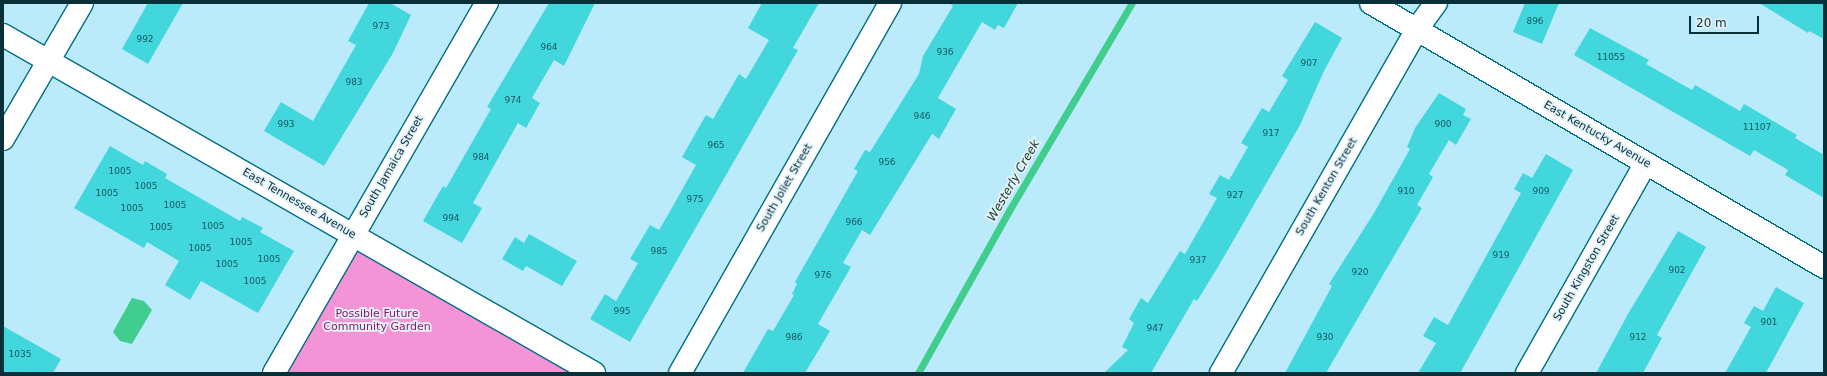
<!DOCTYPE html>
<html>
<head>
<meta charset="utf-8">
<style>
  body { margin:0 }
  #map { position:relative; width:1827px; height:376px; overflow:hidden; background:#bbebfb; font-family:"DejaVu Sans",sans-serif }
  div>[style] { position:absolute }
  .green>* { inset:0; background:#f394d6 }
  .water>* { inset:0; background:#41cd8d }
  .stream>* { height:7px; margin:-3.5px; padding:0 3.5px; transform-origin:3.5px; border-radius:3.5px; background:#41cd8d }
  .building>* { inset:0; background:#42d6dd }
  .roads { filter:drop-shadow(1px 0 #006e85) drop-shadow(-1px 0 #006e85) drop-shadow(0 1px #006e85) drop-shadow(0 -1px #006e85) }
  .minor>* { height:22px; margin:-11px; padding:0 11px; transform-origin:11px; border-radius:11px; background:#fff }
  span { translate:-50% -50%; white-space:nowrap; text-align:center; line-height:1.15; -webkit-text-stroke:3.5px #e3f3f8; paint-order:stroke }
  .number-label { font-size:9px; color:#175962 }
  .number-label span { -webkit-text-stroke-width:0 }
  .street-label { font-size:11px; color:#092f39 }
  .park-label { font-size:11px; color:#901575 }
  .water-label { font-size:12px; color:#1e3428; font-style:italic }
  .frame { position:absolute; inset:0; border:4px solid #092f39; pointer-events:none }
  .scale { position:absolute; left:1689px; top:16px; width:70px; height:18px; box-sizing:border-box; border:2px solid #092f39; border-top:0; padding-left:5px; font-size:12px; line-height:14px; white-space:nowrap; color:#092f39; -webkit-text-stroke:3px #e3f3f8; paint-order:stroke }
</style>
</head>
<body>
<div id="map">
  <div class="green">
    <div style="clip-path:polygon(358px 250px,575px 373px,286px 373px)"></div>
  </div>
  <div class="water">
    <div style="clip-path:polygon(132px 298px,144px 301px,152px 310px,132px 344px,120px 341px,113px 332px)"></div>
  </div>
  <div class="stream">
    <div style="left:918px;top:373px;width:188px;rotate:-60.7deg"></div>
    <div style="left:1010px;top:209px;width:239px;rotate:-59.4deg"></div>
  </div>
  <div class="building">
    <div style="clip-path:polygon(148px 3px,183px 3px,148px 64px,122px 49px)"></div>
    <div style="clip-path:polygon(369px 3px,390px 3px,411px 15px,393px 53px,324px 166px,264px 131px,281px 102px,313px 121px,356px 45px,348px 41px)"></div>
    <div style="clip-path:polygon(549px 3px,595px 3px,564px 66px,554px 60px,532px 98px,540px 103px,526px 128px,518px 123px,473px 203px,482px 208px,462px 243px,423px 221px,443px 186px,446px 188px,491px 109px,487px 107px)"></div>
    <div style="clip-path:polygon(762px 3px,819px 3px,793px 48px,798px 50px,630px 342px,590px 319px,605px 294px,616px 301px,638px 263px,630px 259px,650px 225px,659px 230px,669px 213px,696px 165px,682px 157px,706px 115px,713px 119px,739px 74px,746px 79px,769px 40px,748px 28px)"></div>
    <div style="clip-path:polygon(949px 3px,1018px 3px,1004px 28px,998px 25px,995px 30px,982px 22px,938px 98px,956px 109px,939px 139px,932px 134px,870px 235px,862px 230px,843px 263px,851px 267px,818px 324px,830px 331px,805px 373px,743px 373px,768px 329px,773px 331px,794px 295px,792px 294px,797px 284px,795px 282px,858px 171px,854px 169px,865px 150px,870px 152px,919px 74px,923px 56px,953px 6px)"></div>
    <div style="clip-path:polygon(1525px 3px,1559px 3px,1542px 44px,1513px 32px)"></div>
    <div style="clip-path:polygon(1759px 3px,1824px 3px,1824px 39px,1809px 31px,1808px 33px)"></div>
    <div style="clip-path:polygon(1315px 22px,1342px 38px,1324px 71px,1300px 125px,1218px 267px,1197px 301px,1194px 299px,1151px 373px,1104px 373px,1128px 350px,1122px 347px,1134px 323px,1129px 319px,1141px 298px,1148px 303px,1180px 251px,1185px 254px,1217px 198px,1209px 194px,1220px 175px,1229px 180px,1248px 147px,1241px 143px,1262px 108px,1269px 112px,1288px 80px,1282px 76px)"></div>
    <div style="clip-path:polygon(1590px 28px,1649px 60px,1646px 64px,1692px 90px,1695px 85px,1740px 111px,1744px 104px,1797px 135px,1795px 138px,1824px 155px,1824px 198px,1785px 175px,1788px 170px,1754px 150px,1750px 156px,1574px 55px)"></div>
    <div style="clip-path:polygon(1439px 93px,1466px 109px,1463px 115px,1471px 119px,1456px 145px,1449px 140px,1429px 174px,1433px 177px,1417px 205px,1422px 208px,1326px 373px,1285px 373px,1332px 286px,1329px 284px,1374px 213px,1410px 149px,1407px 147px,1415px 128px)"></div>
    <div style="clip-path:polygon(110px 146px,143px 165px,145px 161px,167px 174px,165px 178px,240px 221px,242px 217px,263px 228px,260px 232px,294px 251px,258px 313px,201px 281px,190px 300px,165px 285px,179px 261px,147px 242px,144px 248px,74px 208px)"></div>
    <div style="clip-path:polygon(1546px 154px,1573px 170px,1477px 343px,1460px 373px,1418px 373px,1436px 343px,1423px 336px,1434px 317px,1448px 325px,1521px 193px,1514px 189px,1523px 173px,1532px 178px)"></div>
    <div style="clip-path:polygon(1678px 231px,1706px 247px,1657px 335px,1662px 338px,1643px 373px,1596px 373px,1628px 314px)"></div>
    <div style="clip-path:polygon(529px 234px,577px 261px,562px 286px,526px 266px,523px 271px,502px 259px,515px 237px,524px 243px)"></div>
    <div style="clip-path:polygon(1776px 287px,1804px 303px,1766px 373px,1725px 373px,1751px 327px,1744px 323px,1754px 306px,1763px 311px)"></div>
    <div style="clip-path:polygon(3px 326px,61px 359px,53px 373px,3px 373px)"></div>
  </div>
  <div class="roads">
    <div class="minor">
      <div style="left:1371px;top:3px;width:524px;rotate:30.23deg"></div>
      <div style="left:3px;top:35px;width:681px;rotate:29.77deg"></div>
      <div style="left:3px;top:139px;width:157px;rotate:-59.8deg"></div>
      <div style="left:274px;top:373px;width:427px;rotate:-60.1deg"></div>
      <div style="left:680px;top:373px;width:425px;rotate:-60.4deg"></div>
      <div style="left:1221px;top:373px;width:396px;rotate:-60.3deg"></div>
      <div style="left:1417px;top:29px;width:32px;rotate:-54deg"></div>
      <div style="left:1527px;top:373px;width:241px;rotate:-60.5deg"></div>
    </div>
  </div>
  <div class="number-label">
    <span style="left:1535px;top:21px">896</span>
    <span style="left:381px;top:26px">973</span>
    <span style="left:145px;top:39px">992</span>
    <span style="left:549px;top:47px">964</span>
    <span style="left:945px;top:52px">936</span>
    <span style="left:1611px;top:57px">11055</span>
    <span style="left:1309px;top:63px">907</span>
    <span style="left:354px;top:82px">983</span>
    <span style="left:513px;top:100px">974</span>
    <span style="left:922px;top:116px">946</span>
    <span style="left:286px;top:124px">993</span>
    <span style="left:1443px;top:124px">900</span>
    <span style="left:1757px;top:127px">11107</span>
    <span style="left:1271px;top:133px">917</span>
    <span style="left:716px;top:145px">965</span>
    <span style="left:481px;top:157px">984</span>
    <span style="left:887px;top:162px">956</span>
    <span style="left:120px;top:171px">1005</span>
    <span style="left:146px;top:186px">1005</span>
    <span style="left:1406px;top:191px">910</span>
    <span style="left:1541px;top:191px">909</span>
    <span style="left:107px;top:193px">1005</span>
    <span style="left:1235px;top:195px">927</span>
    <span style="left:695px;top:199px">975</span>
    <span style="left:175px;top:205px">1005</span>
    <span style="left:132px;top:208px">1005</span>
    <span style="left:451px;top:218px">994</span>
    <span style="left:854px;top:222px">966</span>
    <span style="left:213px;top:226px">1005</span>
    <span style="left:161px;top:227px">1005</span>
    <span style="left:241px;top:242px">1005</span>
    <span style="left:200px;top:248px">1005</span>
    <span style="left:659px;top:251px">985</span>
    <span style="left:1501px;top:255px">919</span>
    <span style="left:269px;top:259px">1005</span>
    <span style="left:1198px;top:260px">937</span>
    <span style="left:227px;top:264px">1005</span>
    <span style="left:1677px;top:270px">902</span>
    <span style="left:1360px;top:272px">920</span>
    <span style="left:823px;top:275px">976</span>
    <span style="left:255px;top:281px">1005</span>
    <span style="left:622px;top:311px">995</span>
    <span style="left:1769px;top:322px">901</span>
    <span style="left:1155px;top:328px">947</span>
    <span style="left:794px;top:337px">986</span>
    <span style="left:1325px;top:337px">930</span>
    <span style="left:1638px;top:337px">912</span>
    <span style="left:20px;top:354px">1035</span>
  </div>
  <div class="street-label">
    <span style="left:1597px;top:135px;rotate:30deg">East Kentucky Avenue</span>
    <span style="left:392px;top:167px;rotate:-60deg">South Jamaica Street</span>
    <span style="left:1327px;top:187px;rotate:-60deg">South Kenton Street</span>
    <span style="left:785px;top:188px;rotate:-60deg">South Joliet Street</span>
    <span style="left:299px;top:204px;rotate:30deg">East Tennessee Avenue</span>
    <span style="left:1587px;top:268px;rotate:-60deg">South Kingston Street</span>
  </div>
  <div class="park-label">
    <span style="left:377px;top:321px">Possible Future<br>Community Garden</span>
  </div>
  <div class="water-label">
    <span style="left:1014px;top:181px;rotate:-60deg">Westerly Creek</span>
  </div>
  <div class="frame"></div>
  <div class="scale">20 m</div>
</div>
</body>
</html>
